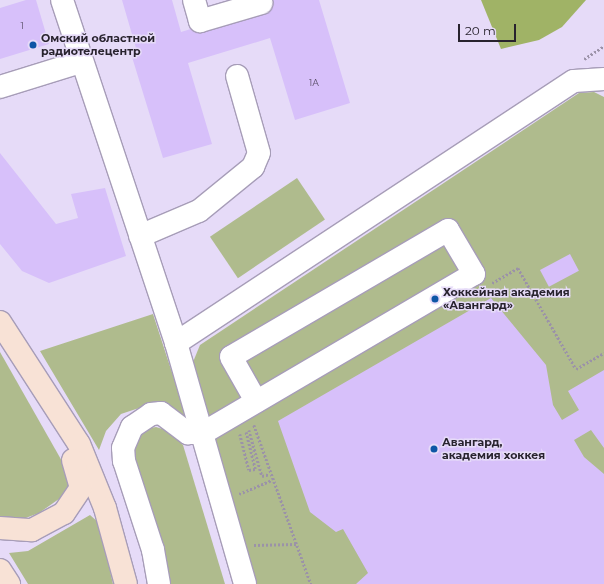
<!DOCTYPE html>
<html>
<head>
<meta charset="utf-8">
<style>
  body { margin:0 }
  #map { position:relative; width:604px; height:584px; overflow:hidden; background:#e6dbf8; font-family:Montserrat,sans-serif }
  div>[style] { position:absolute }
  .green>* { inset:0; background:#afbb8d; transform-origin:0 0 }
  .forest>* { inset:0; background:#a0b366 }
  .building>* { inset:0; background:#d7c0fa; transform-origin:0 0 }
  .path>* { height:2.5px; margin-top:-1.25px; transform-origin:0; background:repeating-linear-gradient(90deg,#9b92a8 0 2px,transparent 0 4px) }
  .roads { filter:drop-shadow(1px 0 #a79db8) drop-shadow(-1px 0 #a79db8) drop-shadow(0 1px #a79db8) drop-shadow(0 -1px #a79db8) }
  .minor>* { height:22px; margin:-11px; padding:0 11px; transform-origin:11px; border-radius:11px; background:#fff }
  .major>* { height:22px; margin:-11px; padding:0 11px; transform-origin:11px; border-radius:11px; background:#f8e2d6 }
  .dots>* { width:11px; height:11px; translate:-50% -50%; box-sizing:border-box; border:2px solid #e6dbf8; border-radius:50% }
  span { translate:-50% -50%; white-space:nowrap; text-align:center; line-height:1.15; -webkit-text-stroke:3px #e6dbf8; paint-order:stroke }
  .number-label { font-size:9px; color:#544a61 }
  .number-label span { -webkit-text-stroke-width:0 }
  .poi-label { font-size:11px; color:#28232e; font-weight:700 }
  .left { translate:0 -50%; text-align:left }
  .scale { position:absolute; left:458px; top:24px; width:58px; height:18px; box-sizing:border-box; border:2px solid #28232e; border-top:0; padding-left:5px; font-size:12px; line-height:14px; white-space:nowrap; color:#28232e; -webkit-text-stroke:3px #e6dbf8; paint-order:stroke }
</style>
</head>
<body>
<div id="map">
  <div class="green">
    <div style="clip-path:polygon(594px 92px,604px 97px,604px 584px,255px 584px,193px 362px,200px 345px,579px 93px)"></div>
    <div style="left:297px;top:178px;width:50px;height:105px;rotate:56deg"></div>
    <div style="clip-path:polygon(153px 314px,189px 425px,149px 406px,136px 409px,121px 414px,106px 431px,99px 450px,40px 351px)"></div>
    <div style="clip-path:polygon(0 352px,71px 477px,66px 494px,39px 513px,15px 522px,0 519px)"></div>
    <div style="clip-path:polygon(156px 427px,169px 431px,183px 445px,225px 584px,166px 584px,130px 440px,141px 430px)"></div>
    <div style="clip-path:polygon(90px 515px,99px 523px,113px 584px,28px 584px,9px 553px,28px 551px)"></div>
  </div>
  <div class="forest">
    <div style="clip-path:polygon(481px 0,586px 0,562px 27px,539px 40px,501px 49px)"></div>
  </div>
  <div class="building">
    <div style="clip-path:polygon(26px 0,36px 0,49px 44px,0 59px,0 8px)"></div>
    <div style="clip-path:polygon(122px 0,172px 0,181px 32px,269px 5px,268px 0,319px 0,350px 103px,295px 120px,270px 38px,188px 63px,212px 144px,163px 158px,132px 57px,138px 55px)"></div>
    <div style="clip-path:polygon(0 153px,56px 224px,78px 218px,71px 194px,105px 188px,126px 256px,49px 283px,22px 271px,0 244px)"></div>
    <div style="left:570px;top:254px;width:19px;height:34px;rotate:62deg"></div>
    <div style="clip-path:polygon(491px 298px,546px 365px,553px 405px,562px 420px,579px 410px,568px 391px,604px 370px,604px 448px,591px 430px,574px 440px,584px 457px,604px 474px,604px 584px,356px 584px,368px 573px,343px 529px,336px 532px,310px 512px,278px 421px)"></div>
  </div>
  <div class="path">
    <div style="left:584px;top:59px;width:24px;rotate:-33deg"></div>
    <div style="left:492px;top:283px;width:30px;rotate:-30deg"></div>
    <div style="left:518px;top:268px;width:116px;rotate:60.1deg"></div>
    <div style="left:576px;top:369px;width:32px;rotate:-30deg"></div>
    <div style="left:254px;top:425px;width:169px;rotate:70.3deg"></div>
    <div style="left:249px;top:430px;width:48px;rotate:74.2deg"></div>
    <div style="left:262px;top:476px;width:8px;rotate:-14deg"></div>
    <div style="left:240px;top:434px;width:37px;rotate:76deg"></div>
    <div style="left:249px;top:470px;width:6px;rotate:-9deg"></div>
    <div style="left:255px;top:469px;width:38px;rotate:-104deg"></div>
    <div style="left:239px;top:494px;width:36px;rotate:-23deg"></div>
    <div style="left:254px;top:545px;width:42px;rotate:-1.4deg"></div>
  </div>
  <div class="roads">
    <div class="minor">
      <div style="left:62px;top:0;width:361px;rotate:71.6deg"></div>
      <div style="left:176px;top:343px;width:251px;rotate:74deg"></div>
      <div style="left:194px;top:0;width:22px;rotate:74deg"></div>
      <div style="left:200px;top:21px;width:64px;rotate:-16.4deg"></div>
      <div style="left:0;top:87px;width:85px;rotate:-17.2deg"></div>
      <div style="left:140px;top:236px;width:64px;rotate:-23deg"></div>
      <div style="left:199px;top:211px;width:70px;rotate:-39.2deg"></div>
      <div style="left:253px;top:167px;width:15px;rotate:-67deg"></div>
      <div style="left:259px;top:153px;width:80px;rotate:-105.9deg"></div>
      <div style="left:176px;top:343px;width:476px;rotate:-33.4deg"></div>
      <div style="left:574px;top:81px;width:30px;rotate:-4deg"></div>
      <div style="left:159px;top:584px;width:35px;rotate:-100deg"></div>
      <div style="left:153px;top:550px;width:94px;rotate:-108deg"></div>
      <div style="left:124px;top:461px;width:13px;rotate:-94deg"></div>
      <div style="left:123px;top:448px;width:23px;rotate:-67deg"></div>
      <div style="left:132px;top:427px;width:23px;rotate:-34deg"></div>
      <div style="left:151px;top:414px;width:10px;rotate:-6deg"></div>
      <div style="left:161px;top:413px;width:34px;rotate:37deg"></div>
      <div style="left:188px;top:433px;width:15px"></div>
      <div style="left:203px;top:433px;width:314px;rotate:-30.4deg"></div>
      <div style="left:474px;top:274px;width:51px;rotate:-120.6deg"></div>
      <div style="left:448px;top:230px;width:251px;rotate:149.7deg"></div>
      <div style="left:231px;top:357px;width:51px;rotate:60.4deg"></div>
    </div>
    <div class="major">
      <div style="left:0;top:322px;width:145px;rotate:57.1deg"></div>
      <div style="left:79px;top:444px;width:69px;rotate:67.9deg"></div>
      <div style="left:105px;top:508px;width:79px;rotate:74.6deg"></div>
      <div style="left:0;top:528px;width:32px;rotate:4deg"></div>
      <div style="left:32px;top:530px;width:36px;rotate:-28deg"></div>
      <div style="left:64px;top:513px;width:30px;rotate:-56deg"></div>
      <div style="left:81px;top:488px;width:29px;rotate:-106deg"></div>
      <div style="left:0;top:570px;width:17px;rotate:57deg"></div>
    </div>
  </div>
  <div class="dots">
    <div style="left:33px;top:45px;background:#0e56a6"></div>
    <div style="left:435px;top:299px;background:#0e56a6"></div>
    <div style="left:434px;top:449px;background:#0e56a6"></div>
  </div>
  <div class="number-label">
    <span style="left:22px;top:26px">1</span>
    <span style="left:314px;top:83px">1А</span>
  </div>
  <div class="poi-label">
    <span class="left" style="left:41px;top:45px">Омский областной<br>радиотелецентр</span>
    <span class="left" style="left:443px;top:299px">Хоккейная академия<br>«Авангард»</span>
    <span class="left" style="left:442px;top:449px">Авангард,<br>академия хоккея</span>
  </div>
  <div class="scale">20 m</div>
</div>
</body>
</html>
